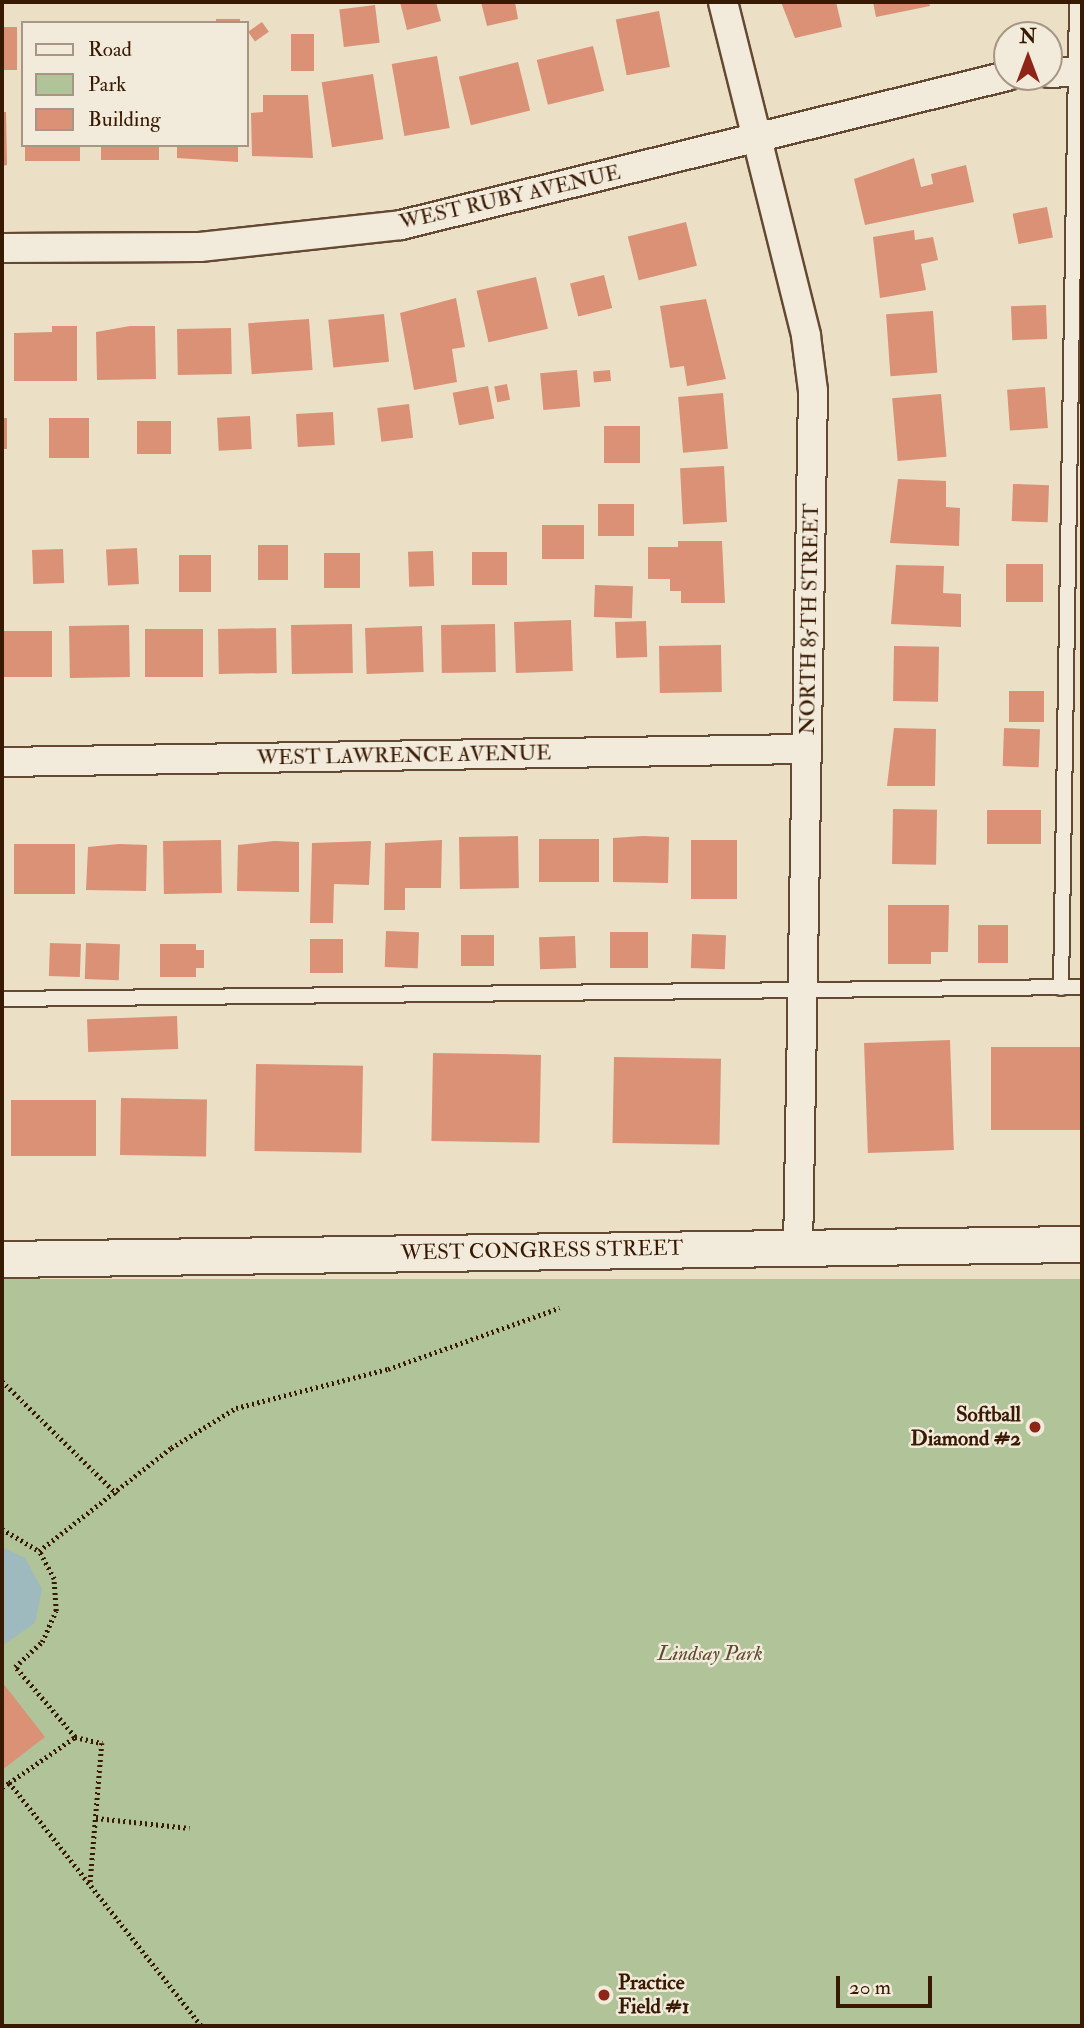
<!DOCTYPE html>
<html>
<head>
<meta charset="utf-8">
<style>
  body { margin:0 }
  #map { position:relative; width:1084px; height:2028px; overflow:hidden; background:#ebdfc6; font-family:"IM FELL Double Pica",serif }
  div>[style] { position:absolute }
  .green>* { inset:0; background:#b1c399; transform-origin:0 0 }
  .water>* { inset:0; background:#9ebabf }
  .building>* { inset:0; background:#da9176; transform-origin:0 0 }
  .path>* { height:4.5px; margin-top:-2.25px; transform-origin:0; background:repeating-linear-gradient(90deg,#381902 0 2px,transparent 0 5.5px) }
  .roads { filter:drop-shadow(2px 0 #654a33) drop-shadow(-2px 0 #654a33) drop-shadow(0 2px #654a33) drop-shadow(0 -2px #654a33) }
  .service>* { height:14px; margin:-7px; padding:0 7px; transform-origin:7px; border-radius:7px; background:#f2eada }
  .minor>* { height:28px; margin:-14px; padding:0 14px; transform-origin:14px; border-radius:14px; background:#f2eada }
  .tertiary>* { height:35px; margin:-17.5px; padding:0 17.5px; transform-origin:17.5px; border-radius:17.5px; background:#f2eada }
  .dots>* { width:19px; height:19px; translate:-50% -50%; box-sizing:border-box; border:4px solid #f2eada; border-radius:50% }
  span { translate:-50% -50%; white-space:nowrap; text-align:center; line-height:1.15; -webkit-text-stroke:5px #f2eada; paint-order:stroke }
  .street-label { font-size:21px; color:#381902 }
  .poi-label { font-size:21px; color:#381902; font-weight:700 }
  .right { translate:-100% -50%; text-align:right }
  .left { translate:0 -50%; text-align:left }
  .park-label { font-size:21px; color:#5c4c2f; font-style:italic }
  .frame { position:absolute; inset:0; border:4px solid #381902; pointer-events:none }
  .legend { position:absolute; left:21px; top:21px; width:228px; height:126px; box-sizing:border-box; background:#f2eada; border:2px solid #a89684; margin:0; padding:9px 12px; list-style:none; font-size:21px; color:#381902 }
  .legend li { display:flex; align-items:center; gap:14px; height:35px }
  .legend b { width:35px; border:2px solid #a89684 }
  .north { position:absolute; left:993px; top:21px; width:70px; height:70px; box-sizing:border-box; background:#f2eada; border:2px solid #a89684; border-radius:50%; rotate:0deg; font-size:19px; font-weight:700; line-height:28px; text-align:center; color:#381902 }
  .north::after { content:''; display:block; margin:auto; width:24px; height:32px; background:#8f2418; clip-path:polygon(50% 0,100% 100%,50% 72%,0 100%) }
  .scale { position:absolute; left:836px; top:1976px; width:96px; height:32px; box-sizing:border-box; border:4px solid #381902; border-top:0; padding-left:9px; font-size:21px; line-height:24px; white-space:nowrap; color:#381902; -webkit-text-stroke:5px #f2eada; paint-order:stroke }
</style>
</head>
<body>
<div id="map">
  <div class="green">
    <div style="left:1082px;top:1279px;width:747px;height:1080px;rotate:90deg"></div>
  </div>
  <div class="water">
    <div style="clip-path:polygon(2px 1547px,25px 1558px,42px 1589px,35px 1623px,2px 1646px)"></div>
  </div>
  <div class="building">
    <div style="clip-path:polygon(400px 2px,436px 2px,441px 21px,407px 30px)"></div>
    <div style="clip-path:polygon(481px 2px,515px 2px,518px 19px,487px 26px)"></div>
    <div style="clip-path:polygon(781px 2px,836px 2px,842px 27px,795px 38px)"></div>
    <div style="clip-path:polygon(873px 2px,929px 2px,930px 6px,876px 17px)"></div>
    <div style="left:375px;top:5px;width:38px;height:36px;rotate:83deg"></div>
    <div style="left:659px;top:11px;width:57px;height:44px;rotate:79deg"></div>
    <div style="left:216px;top:19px;width:24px;height:4px"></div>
    <div style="left:262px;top:22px;width:12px;height:17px;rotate:55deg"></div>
    <div style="left:2px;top:27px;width:15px;height:43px"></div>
    <div style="left:291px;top:34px;width:23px;height:37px"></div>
    <div style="left:593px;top:46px;width:46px;height:58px;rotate:76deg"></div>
    <div style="left:437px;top:56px;width:73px;height:46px;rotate:80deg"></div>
    <div style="left:518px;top:62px;width:50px;height:61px;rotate:76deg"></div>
    <div style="left:373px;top:74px;width:66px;height:52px;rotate:81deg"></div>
    <div style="clip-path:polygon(263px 95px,308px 95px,313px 158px,252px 156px,251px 113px,263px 112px)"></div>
    <div style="clip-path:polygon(2px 112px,6px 112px,7px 165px,2px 166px)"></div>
    <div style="left:25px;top:145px;width:55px;height:16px"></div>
    <div style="left:101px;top:145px;width:58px;height:15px"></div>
    <div style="clip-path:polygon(177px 145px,238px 145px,238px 162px,177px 158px)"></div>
    <div style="clip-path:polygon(914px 158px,921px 187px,933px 184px,931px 174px,966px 165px,974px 202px,865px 225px,854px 179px)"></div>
    <div style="left:1047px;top:207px;width:31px;height:35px;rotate:79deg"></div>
    <div style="left:686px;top:222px;width:45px;height:60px;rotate:76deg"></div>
    <div style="clip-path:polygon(914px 230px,915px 240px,933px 237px,938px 260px,921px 264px,926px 290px,880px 298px,873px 237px)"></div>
    <div style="left:604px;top:275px;width:34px;height:35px;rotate:76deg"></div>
    <div style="left:536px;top:277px;width:53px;height:61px;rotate:77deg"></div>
    <div style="clip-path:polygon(456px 298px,465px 347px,452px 349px,457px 382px,414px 390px,400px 313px)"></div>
    <div style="clip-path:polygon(706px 299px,726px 379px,687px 386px,684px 366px,670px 368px,660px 306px)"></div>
    <div style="left:1046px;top:305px;width:34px;height:35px;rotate:88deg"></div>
    <div style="left:933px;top:311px;width:62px;height:47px;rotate:86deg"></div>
    <div style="left:384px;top:314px;width:48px;height:56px;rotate:84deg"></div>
    <div style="left:309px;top:319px;width:51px;height:61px;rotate:86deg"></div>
    <div style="clip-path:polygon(52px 326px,77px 326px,77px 381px,14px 381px,14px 333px,52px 332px)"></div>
    <div style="clip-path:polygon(130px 326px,155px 326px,156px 379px,97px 380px,96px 332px)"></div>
    <div style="left:231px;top:328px;width:46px;height:54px;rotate:89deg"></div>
    <div style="left:577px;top:370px;width:37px;height:37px;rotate:85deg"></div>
    <div style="left:610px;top:370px;width:11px;height:17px;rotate:85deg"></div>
    <div style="left:507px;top:384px;width:16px;height:13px;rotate:79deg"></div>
    <div style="left:488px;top:386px;width:33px;height:36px;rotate:79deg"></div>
    <div style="left:1045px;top:387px;width:41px;height:38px;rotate:86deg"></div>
    <div style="left:723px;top:393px;width:56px;height:45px;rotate:85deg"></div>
    <div style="left:941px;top:394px;width:63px;height:49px;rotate:85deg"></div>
    <div style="left:409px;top:404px;width:34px;height:32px;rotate:83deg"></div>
    <div style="left:333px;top:412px;width:33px;height:37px;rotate:87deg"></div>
    <div style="left:250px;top:416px;width:33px;height:33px;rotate:87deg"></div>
    <div style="left:2px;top:418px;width:5px;height:31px"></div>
    <div style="left:89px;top:418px;width:40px;height:40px;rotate:90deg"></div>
    <div style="left:171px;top:421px;width:33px;height:34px;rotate:90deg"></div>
    <div style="left:604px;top:426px;width:36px;height:37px"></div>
    <div style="left:724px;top:466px;width:56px;height:44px;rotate:87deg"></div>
    <div style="clip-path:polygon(898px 479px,946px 481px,946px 507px,960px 508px,959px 546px,890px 543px)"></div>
    <div style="left:1013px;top:484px;width:36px;height:37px;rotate:2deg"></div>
    <div style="left:598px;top:504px;width:36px;height:32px"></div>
    <div style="left:542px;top:525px;width:42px;height:34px"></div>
    <div style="clip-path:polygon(678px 541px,722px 541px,725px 603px,681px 603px,681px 591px,670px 591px,670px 579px,648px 579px,648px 547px,678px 547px)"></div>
    <div style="left:258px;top:545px;width:30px;height:35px"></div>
    <div style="left:137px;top:548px;width:36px;height:31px;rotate:87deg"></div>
    <div style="left:63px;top:549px;width:34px;height:31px;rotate:88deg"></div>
    <div style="left:433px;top:551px;width:35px;height:25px;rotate:88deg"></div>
    <div style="left:472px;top:552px;width:35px;height:33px"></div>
    <div style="left:324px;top:553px;width:36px;height:35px"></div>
    <div style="left:179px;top:555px;width:32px;height:37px"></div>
    <div style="left:1006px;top:564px;width:37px;height:38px"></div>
    <div style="clip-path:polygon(896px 565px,944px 566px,943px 593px,961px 594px,961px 627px,891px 624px)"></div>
    <div style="left:595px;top:585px;width:38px;height:32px;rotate:2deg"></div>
    <div style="left:571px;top:620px;width:51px;height:57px;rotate:88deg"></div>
    <div style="left:646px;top:621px;width:36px;height:31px;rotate:88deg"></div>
    <div style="left:352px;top:624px;width:49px;height:61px;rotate:89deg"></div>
    <div style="left:495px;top:624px;width:48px;height:54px;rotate:89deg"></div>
    <div style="left:129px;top:625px;width:52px;height:60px;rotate:89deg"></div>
    <div style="left:422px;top:626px;width:46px;height:57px;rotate:88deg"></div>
    <div style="left:276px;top:628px;width:45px;height:58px;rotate:89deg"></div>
    <div style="left:203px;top:629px;width:48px;height:58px;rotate:90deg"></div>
    <div style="left:2px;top:631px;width:50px;height:46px"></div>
    <div style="left:721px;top:645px;width:47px;height:62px;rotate:89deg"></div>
    <div style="left:894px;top:646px;width:45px;height:55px;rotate:1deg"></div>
    <div style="left:1009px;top:691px;width:35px;height:31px"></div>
    <div style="clip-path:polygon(894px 728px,936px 729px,935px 786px,887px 786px)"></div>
    <div style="left:1004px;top:728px;width:36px;height:38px;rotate:2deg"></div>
    <div style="left:893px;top:809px;width:44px;height:55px;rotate:1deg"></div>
    <div style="left:987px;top:810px;width:54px;height:34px"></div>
    <div style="left:518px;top:836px;width:52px;height:59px;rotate:89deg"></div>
    <div style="clip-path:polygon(643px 836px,669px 837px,668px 883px,613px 882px,613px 838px)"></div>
    <div style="left:599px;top:839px;width:43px;height:60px;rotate:90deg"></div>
    <div style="left:221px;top:840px;width:53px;height:58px;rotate:89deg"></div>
    <div style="clip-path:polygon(442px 840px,441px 888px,405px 888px,405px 910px,384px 910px,385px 843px)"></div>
    <div style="left:691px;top:840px;width:46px;height:59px"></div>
    <div style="clip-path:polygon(274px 841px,299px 842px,299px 892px,237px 891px,238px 845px)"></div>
    <div style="clip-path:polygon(371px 841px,369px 885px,334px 884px,333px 923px,310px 923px,312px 843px)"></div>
    <div style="left:75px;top:844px;width:50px;height:61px;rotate:90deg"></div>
    <div style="clip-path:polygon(119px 844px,147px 845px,146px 891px,86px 890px,88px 847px)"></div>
    <div style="clip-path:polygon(888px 905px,949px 905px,948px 952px,931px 952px,931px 964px,888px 964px)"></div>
    <div style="left:978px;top:925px;width:30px;height:38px"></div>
    <div style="left:386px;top:931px;width:33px;height:36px;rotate:2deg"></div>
    <div style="left:610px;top:932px;width:38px;height:36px"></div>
    <div style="left:692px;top:934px;width:34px;height:34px;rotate:2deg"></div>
    <div style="left:461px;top:935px;width:33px;height:31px"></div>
    <div style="left:575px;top:936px;width:32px;height:36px;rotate:88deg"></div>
    <div style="left:310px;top:939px;width:33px;height:34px"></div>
    <div style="left:50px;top:943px;width:31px;height:33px;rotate:2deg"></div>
    <div style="left:86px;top:943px;width:34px;height:36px;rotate:2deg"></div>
    <div style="clip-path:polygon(160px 944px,196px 944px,196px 950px,204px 950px,204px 968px,196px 968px,196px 977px,160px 977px)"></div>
    <div style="left:177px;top:1016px;width:33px;height:90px;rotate:88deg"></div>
    <div style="left:950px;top:1040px;width:110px;height:86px;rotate:88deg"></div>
    <div style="left:1082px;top:1047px;width:83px;height:91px;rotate:90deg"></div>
    <div style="left:433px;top:1053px;width:108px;height:88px;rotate:1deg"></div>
    <div style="left:614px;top:1057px;width:107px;height:86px;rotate:1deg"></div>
    <div style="left:256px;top:1064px;width:107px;height:87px;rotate:1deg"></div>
    <div style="left:121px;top:1098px;width:86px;height:57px;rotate:1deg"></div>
    <div style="left:96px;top:1100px;width:56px;height:85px;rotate:90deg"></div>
    <div style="clip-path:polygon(2px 1682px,45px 1737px,2px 1770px)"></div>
  </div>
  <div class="path">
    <div style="left:2px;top:1381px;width:161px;rotate:44.5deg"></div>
    <div style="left:2px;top:1529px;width:43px;rotate:30.7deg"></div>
    <div style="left:75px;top:1737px;width:28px;rotate:13deg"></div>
    <div style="left:102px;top:1743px;width:143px;rotate:94.8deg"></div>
    <div style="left:2px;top:1787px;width:8px;rotate:-30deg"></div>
    <div style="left:96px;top:1818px;width:94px;rotate:6.1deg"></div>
    <div style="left:201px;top:2026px;width:310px;rotate:-128.3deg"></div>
    <div style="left:9px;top:1783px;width:80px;rotate:-34.9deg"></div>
    <div style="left:75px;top:1737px;width:92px;rotate:-130.6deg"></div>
    <div style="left:15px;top:1667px;width:37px;rotate:-43deg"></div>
    <div style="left:42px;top:1642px;width:34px;rotate:-66deg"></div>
    <div style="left:56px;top:1611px;width:32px;rotate:-94deg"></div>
    <div style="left:54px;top:1579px;width:32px;rotate:-118deg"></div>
    <div style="left:39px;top:1551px;width:167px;rotate:-38deg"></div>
    <div style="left:171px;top:1448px;width:76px;rotate:-31.6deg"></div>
    <div style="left:236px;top:1408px;width:157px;rotate:-14.4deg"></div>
    <div style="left:388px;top:1369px;width:182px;rotate:-19.6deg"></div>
  </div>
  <div class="roads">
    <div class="service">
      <div style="left:1061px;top:988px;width:986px;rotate:-89.07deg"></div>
      <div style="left:2px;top:999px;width:1080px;rotate:-0.64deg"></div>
    </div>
    <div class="minor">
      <div style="left:723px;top:2px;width:344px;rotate:76deg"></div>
      <div style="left:806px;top:336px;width:55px;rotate:82.7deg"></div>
      <div style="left:813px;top:391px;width:856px;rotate:91deg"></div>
      <div style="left:1049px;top:73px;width:33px;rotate:-3deg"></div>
      <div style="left:2px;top:248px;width:198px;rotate:-0.3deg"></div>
      <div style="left:200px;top:247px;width:202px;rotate:-6.2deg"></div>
      <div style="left:401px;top:225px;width:624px;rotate:-13.81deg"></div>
      <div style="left:2px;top:762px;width:805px;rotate:-0.93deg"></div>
    </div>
    <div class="tertiary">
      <div style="left:2px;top:1259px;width:1080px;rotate:-0.8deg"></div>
    </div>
  </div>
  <div class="dots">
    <div style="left:1035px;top:1427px;background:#8f2418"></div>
    <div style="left:604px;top:1995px;background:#8f2418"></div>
  </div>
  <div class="street-label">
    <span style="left:510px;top:198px;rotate:-13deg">WEST RUBY AVENUE</span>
    <span style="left:810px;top:619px;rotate:-89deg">NORTH 85TH STREET</span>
    <span style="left:404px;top:756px;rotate:-1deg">WEST LAWRENCE AVENUE</span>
    <span style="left:542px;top:1251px;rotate:-1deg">WEST CONGRESS STREET</span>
  </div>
  <div class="poi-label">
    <span class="right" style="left:1021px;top:1427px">Softball<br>Diamond #2</span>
    <span class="left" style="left:618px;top:1995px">Practice<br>Field #1</span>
  </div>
  <div class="park-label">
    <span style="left:710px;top:1654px">Lindsay Park</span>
  </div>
  <div class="frame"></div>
  <ul class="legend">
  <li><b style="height:9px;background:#f2eada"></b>Road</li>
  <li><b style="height:19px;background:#b1c399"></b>Park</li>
  <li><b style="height:19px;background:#da9176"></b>Building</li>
  </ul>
  <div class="north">N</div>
  <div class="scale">20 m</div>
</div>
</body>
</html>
